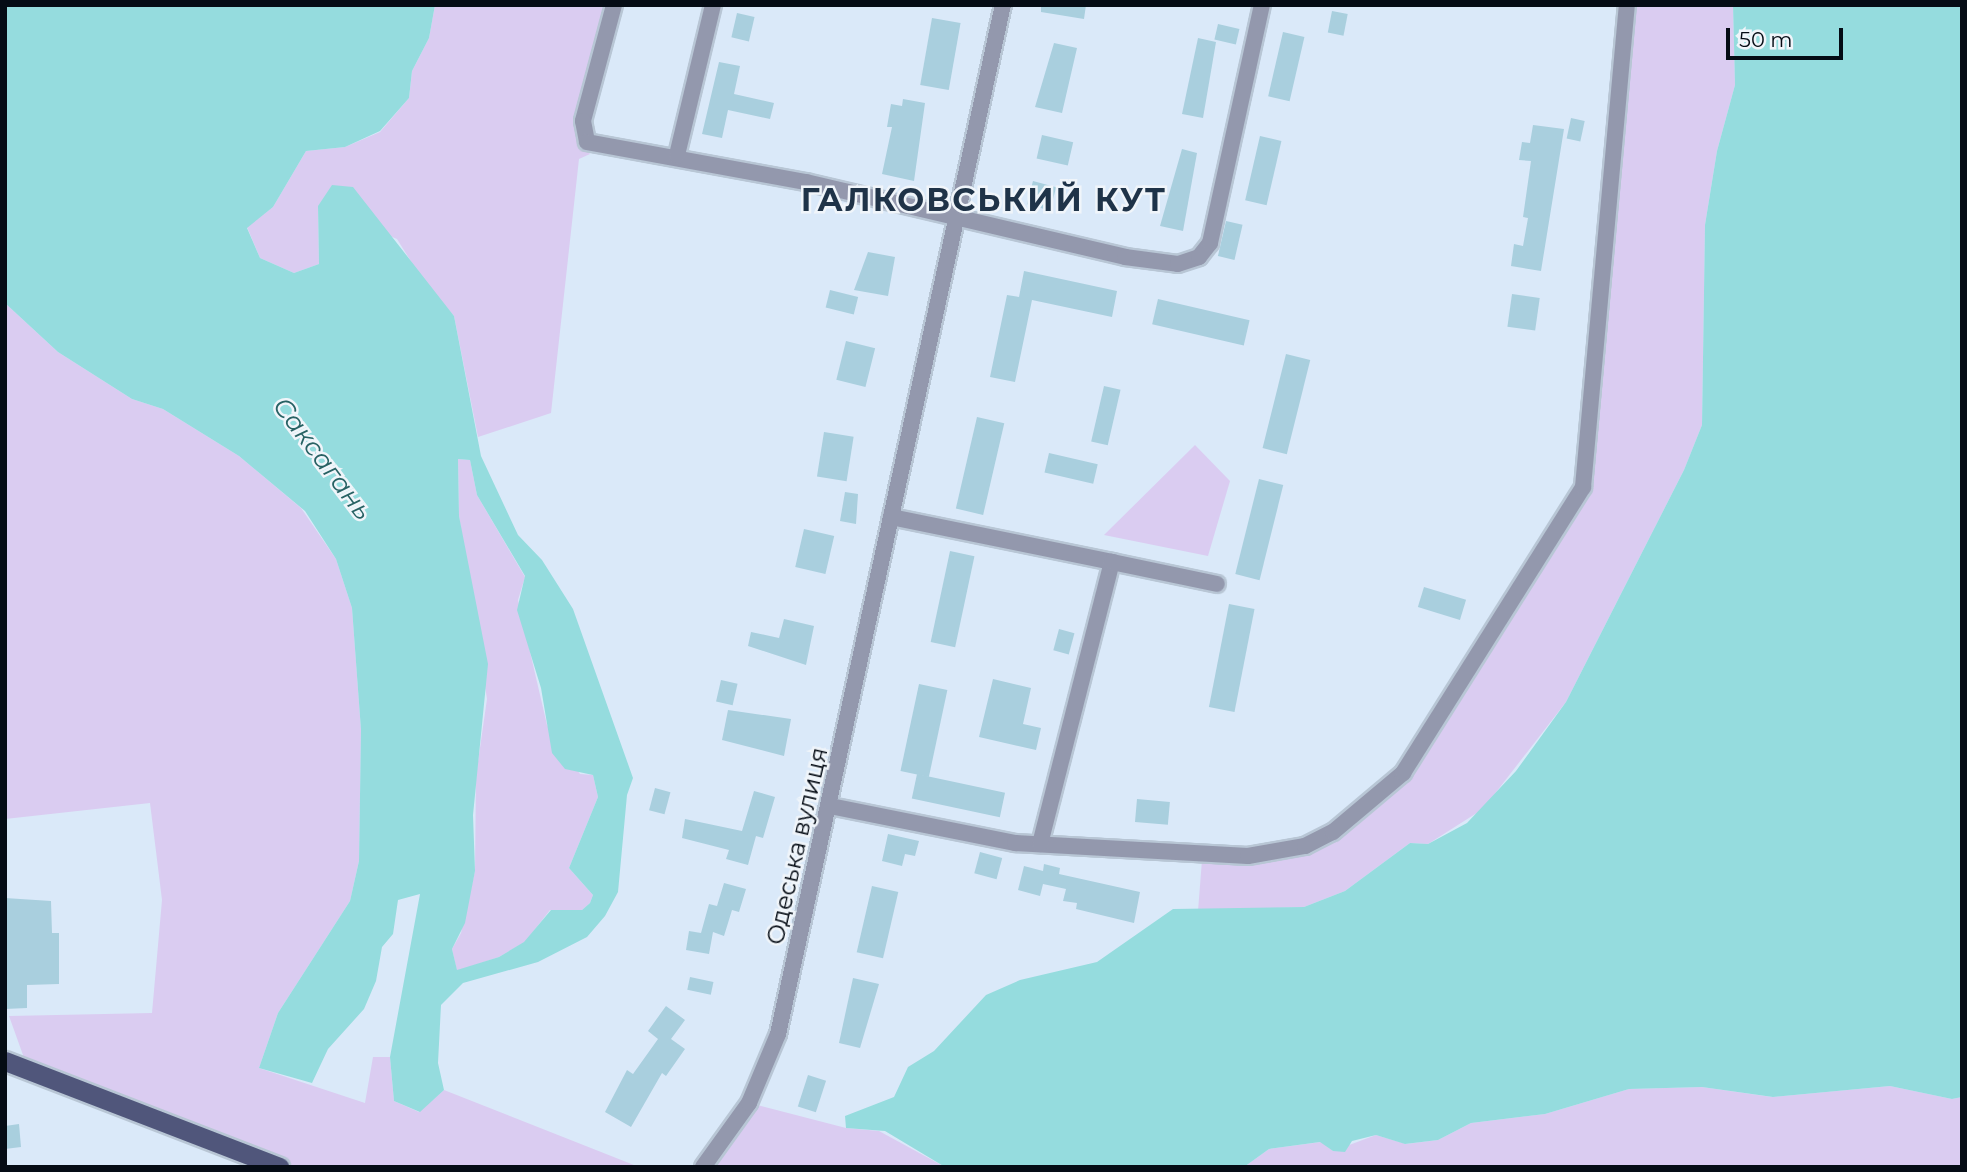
<!DOCTYPE html>
<html>
<head>
<meta charset="utf-8">
<style>
  body { margin:0 }
  #map { position:relative; width:1967px; height:1172px; overflow:hidden; background:#dae9f9; font-family:Montserrat,sans-serif }
  div>[style] { position:absolute }
  .green>* { inset:0; background:#daccf1 }
  .water>* { inset:0; background:#95dcde }
  .building>* { inset:0; background:#a9cfde; transform-origin:0 0 }
  .roads { filter:drop-shadow(2px 0 #b8c6d5) drop-shadow(-2px 0 #b8c6d5) drop-shadow(0 2px #b8c6d5) drop-shadow(0 -2px #b8c6d5) }
  .minor>* { height:16px; margin:-8px; padding:0 8px; transform-origin:8px; border-radius:8px; background:#9398ad }
  .primary>* { height:19px; margin:-9.5px; padding:0 9.5px; transform-origin:9.5px; border-radius:9.5px; background:#50567b }
  span { translate:-50% -50%; white-space:nowrap; text-align:center; line-height:1.15; -webkit-text-stroke:5px #f0f5fa; paint-order:stroke }
  .street-label { font-size:24px; color:#050c15 }
  .water-label { font-size:26px; color:#276264; font-style:italic }
  .district-label { font-size:32px; color:#1f3348; font-weight:700; letter-spacing:2px }
  .frame { position:absolute; inset:0; border:7px solid #050c15; pointer-events:none }
  .scale { position:absolute; left:1726px; top:28px; width:117px; height:32px; box-sizing:border-box; border:4px solid #050c15; border-top:0; padding-left:9px; font-size:21px; line-height:24px; white-space:nowrap; color:#050c15; -webkit-text-stroke:5px #f0f5fa; paint-order:stroke }
</style>
</head>
<body>
<div id="map">
  <div class="green">
    <div style="clip-path:polygon(435px 5px,607px 5px,576px 121px,576px 137px,590px 154px,579px 159px,551px 413px,478px 437px,454px 316px,422px 279px,397px 239px,318px 206px,319px 264px,294px 273px,260px 258px,247px 227px,273px 207px,306px 151px,345px 147px,380px 132px,409px 98px,412px 71px,429px 38px)"></div>
    <div style="clip-path:polygon(1633px 5px,1733px 5px,1735px 85px,1717px 151px,1705px 225px,1702px 425px,1684px 470px,1566px 702px,1483px 809px,1428px 844px,1410px 843px,1345px 891px,1304px 907px,1198px 911px,1202px 860px,1307px 851px,1406px 777px,1589px 492px)"></div>
    <div style="clip-path:polygon(5px 303px,58px 352px,132px 399px,163px 409px,239px 456px,301px 508px,336px 559px,352px 608px,361px 730px,359px 861px,350px 901px,278px 1013px,259px 1068px,365px 1103px,373px 1057px,390px 1057px,394px 1101px,419px 1112px,444px 1090px,639px 1167px,279px 1167px,28px 1069px,9px 1016px,152px 1013px,162px 900px,150px 803px,5px 819px)"></div>
    <div style="clip-path:polygon(1195px 445px,1230px 481px,1208px 556px,1104px 535px)"></div>
    <div style="clip-path:polygon(458px 459px,470px 460px,477px 495px,525px 577px,518px 600px,547px 725px,580px 774px,593px 775px,598px 797px,569px 868px,593px 895px,590px 903px,582px 910px,550px 910px,525px 942px,499px 957px,457px 971px,452px 949px,461px 933px,475px 871px,476px 776px,487px 699px,459px 516px)"></div>
    <div style="clip-path:polygon(1890px 1086px,1952px 1099px,1962px 1097px,1962px 1167px,1244px 1167px,1269px 1149px,1321px 1142px,1333px 1151px,1376px 1135px,1406px 1144px,1438px 1140px,1471px 1123px,1545px 1114px,1629px 1089px,1702px 1087px,1772px 1097px)"></div>
    <div style="clip-path:polygon(757px 1105px,846px 1128px,879px 1131px,945px 1167px,712px 1167px)"></div>
  </div>
  <div class="water">
    <div style="clip-path:polygon(evenodd,5px 5px,435px 5px,429px 38px,412px 71px,409px 98px,380px 131px,345px 147px,306px 151px,273px 207px,247px 228px,260px 258px,294px 273px,319px 264px,318px 206px,332px 185px,353px 187px,454px 316px,481px 456px,518px 535px,542px 560px,573px 609px,633px 778px,627px 795px,618px 892px,605px 916px,587px 937px,538px 962px,463px 983px,441px 1005px,438px 1063px,444px 1090px,420px 1112px,394px 1101px,390px 1057px,420px 894px,398px 900px,393px 934px,382px 947px,376px 981px,364px 1009px,328px 1049px,312px 1083px,259px 1068px,278px 1013px,350px 901px,359px 861px,361px 730px,352px 608px,336px 559px,305px 511px,239px 456px,163px 409px,132px 399px,58px 352px,5px 303px,5px 5px,458px 459px,470px 460px,477px 495px,525px 576px,517px 610px,541px 688px,552px 753px,565px 769px,593px 775px,598px 797px,569px 868px,593px 895px,590px 903px,582px 910px,551px 910px,524px 942px,499px 957px,457px 970px,452px 949px,465px 923px,475px 871px,473px 815px,488px 664px,459px 516px,458px 459px)"></div>
    <div style="clip-path:polygon(1733px 5px,1962px 5px,1962px 1097px,1952px 1099px,1890px 1086px,1773px 1097px,1702px 1087px,1629px 1089px,1545px 1114px,1471px 1123px,1438px 1140px,1405px 1144px,1376px 1135px,1352px 1141px,1345px 1152px,1333px 1151px,1320px 1142px,1269px 1149px,1244px 1167px,945px 1167px,885px 1131px,846px 1128px,845px 1116px,894px 1097px,908px 1067px,934px 1051px,986px 995px,1020px 980px,1097px 962px,1173px 909px,1304px 907px,1345px 891px,1410px 843px,1428px 844px,1467px 823px,1516px 771px,1566px 702px,1684px 470px,1702px 425px,1705px 225px,1717px 151px,1735px 85px)"></div>
  </div>
  <div class="building">
    <div style="clip-path:polygon(1041px 5px,1086px 5px,1084px 19px,1041px 12px)"></div>
    <div style="left:1332px;top:11px;width:16px;height:22px;rotate:11deg"></div>
    <div style="left:737px;top:13px;width:18px;height:25px;rotate:13deg"></div>
    <div style="left:932px;top:18px;width:29px;height:68px;rotate:10deg"></div>
    <div style="left:1218px;top:24px;width:22px;height:16px;rotate:13deg"></div>
    <div style="left:1283px;top:32px;width:22px;height:66px;rotate:13deg"></div>
    <div style="clip-path:polygon(1198px 38px,1216px 42px,1203px 118px,1182px 114px)"></div>
    <div style="clip-path:polygon(1054px 43px,1077px 48px,1062px 113px,1035px 107px)"></div>
    <div style="clip-path:polygon(719px 62px,740px 66px,734px 94px,774px 103px,770px 119px,728px 110px,722px 138px,702px 134px)"></div>
    <div style="clip-path:polygon(903px 99px,925px 103px,914px 181px,882px 174px,892px 127px,887px 127px,891px 104px,902px 106px)"></div>
    <div style="left:1571px;top:118px;width:14px;height:21px;rotate:12deg"></div>
    <div style="clip-path:polygon(1533px 125px,1564px 129px,1541px 271px,1511px 266px,1514px 244px,1523px 246px,1528px 218px,1523px 217px,1531px 161px,1519px 160px,1522px 142px,1530px 143px)"></div>
    <div style="left:1042px;top:135px;width:32px;height:24px;rotate:13deg"></div>
    <div style="left:1260px;top:136px;width:22px;height:66px;rotate:13deg"></div>
    <div style="clip-path:polygon(1182px 149px,1197px 153px,1183px 231px,1160px 226px)"></div>
    <div style="left:1033px;top:181px;width:24px;height:24px;rotate:15deg"></div>
    <div style="left:1226px;top:221px;width:17px;height:36px;rotate:13deg"></div>
    <div style="clip-path:polygon(868px 252px,895px 257px,888px 296px,854px 290px)"></div>
    <div style="clip-path:polygon(1024px 271px,1117px 291px,1112px 317px,1032px 300px,1015px 382px,990px 377px,1007px 295px,1019px 297px)"></div>
    <div style="left:830px;top:290px;width:29px;height:18px;rotate:14deg"></div>
    <div style="left:1512px;top:294px;width:28px;height:33px;rotate:8deg"></div>
    <div style="left:1158px;top:299px;width:94px;height:26px;rotate:13deg"></div>
    <div style="left:846px;top:341px;width:30px;height:40px;rotate:14deg"></div>
    <div style="left:1286px;top:354px;width:25px;height:97px;rotate:14deg"></div>
    <div style="left:1104px;top:386px;width:17px;height:57px;rotate:13deg"></div>
    <div style="left:977px;top:417px;width:28px;height:94px;rotate:13deg"></div>
    <div style="left:824px;top:432px;width:30px;height:45px;rotate:9deg"></div>
    <div style="left:1049px;top:453px;width:50px;height:20px;rotate:13deg"></div>
    <div style="left:1259px;top:479px;width:25px;height:98px;rotate:14deg"></div>
    <div style="clip-path:polygon(845px 492px,858px 494px,856px 524px,840px 521px)"></div>
    <div style="left:804px;top:529px;width:31px;height:39px;rotate:13deg"></div>
    <div style="left:950px;top:551px;width:25px;height:93px;rotate:12deg"></div>
    <div style="left:1424px;top:587px;width:44px;height:21px;rotate:17deg"></div>
    <div style="left:1229px;top:604px;width:26px;height:105px;rotate:11deg"></div>
    <div style="clip-path:polygon(784px 619px,814px 626px,806px 665px,748px 646px,751px 632px,779px 638px)"></div>
    <div style="left:1059px;top:629px;width:16px;height:22px;rotate:15deg"></div>
    <div style="clip-path:polygon(993px 679px,1031px 688px,1023px 724px,1041px 728px,1036px 750px,979px 737px)"></div>
    <div style="left:721px;top:680px;width:17px;height:22px;rotate:13deg"></div>
    <div style="left:919px;top:684px;width:29px;height:89px;rotate:12deg"></div>
    <div style="clip-path:polygon(728px 710px,791px 719px,784px 756px,722px 740px)"></div>
    <div style="left:917px;top:774px;width:90px;height:25px;rotate:12deg"></div>
    <div style="left:655px;top:788px;width:16px;height:23px;rotate:15deg"></div>
    <div style="clip-path:polygon(754px 791px,775px 797px,763px 838px,756px 836px,748px 865px,726px 859px,729px 850px,682px 838px,685px 819px,742px 831px)"></div>
    <div style="left:1137px;top:799px;width:33px;height:23px;rotate:5deg"></div>
    <div style="clip-path:polygon(888px 834px,919px 841px,915px 856px,905px 854px,902px 866px,882px 861px)"></div>
    <div style="left:980px;top:852px;width:23px;height:22px;rotate:15deg"></div>
    <div style="clip-path:polygon(1044px 864px,1060px 868px,1059px 874px,1140px 892px,1134px 923px,1076px 909px,1077px 903px,1063px 901px,1066px 889px,1043px 884px,1040px 896px,1018px 890px,1024px 866px,1043px 871px)"></div>
    <div style="clip-path:polygon(724px 883px,746px 889px,739px 912px,732px 910px,724px 936px,713px 932px,709px 954px,686px 950px,689px 931px,701px 933px,709px 904px,717px 906px)"></div>
    <div style="left:872px;top:886px;width:27px;height:68px;rotate:13deg"></div>
    <div style="clip-path:polygon(5px 898px,51px 901px,52px 933px,59px 933px,59px 984px,27px 985px,27px 1008px,5px 1009px)"></div>
    <div style="left:690px;top:977px;width:24px;height:13px;rotate:12deg"></div>
    <div style="clip-path:polygon(853px 978px,879px 984px,860px 1048px,839px 1043px)"></div>
    <div style="clip-path:polygon(666px 1006px,685px 1020px,671px 1039px,685px 1049px,666px 1076px,662px 1073px,631px 1127px,605px 1112px,627px 1070px,633px 1074px,658px 1039px,648px 1031px)"></div>
    <div style="left:808px;top:1075px;width:19px;height:33px;rotate:18deg"></div>
    <div style="clip-path:polygon(19px 1124px,21px 1147px,5px 1149px,5px 1126px)"></div>
  </div>
  <div class="roads">
    <div class="minor">
      <div style="left:614px;top:5px;width:120px;rotate:105deg"></div>
      <div style="left:583px;top:121px;width:21px;rotate:79deg"></div>
      <div style="left:587px;top:142px;width:223px;rotate:10.4deg"></div>
      <div style="left:806px;top:182px;width:328px;rotate:13.2deg"></div>
      <div style="left:1125px;top:257px;width:53px;rotate:7.5deg"></div>
      <div style="left:1178px;top:264px;width:22px;rotate:-18deg"></div>
      <div style="left:1199px;top:257px;width:18px;rotate:-52deg"></div>
      <div style="left:1210px;top:243px;width:244px;rotate:-77.7deg"></div>
      <div style="left:677px;top:155px;width:154px;rotate:-76.5deg"></div>
      <div style="left:891px;top:517px;width:226px;rotate:11.5deg"></div>
      <div style="left:830px;top:806px;width:189px;rotate:11.3deg"></div>
      <div style="left:1015px;top:843px;width:233px;rotate:3.2deg"></div>
      <div style="left:1248px;top:856px;width:58px;rotate:-10deg"></div>
      <div style="left:1305px;top:846px;width:31px;rotate:-27deg"></div>
      <div style="left:1333px;top:832px;width:92px;rotate:-40.1deg"></div>
      <div style="left:1403px;top:773px;width:338px;rotate:-57.8deg"></div>
      <div style="left:1583px;top:487px;width:484px;rotate:-84.8deg"></div>
      <div style="left:1040px;top:844px;width:291px;rotate:-75.7deg"></div>
      <div style="left:1112px;top:562px;width:107px;rotate:11.8deg"></div>
      <div style="left:703px;top:1167px;width:79px;rotate:-54.3deg"></div>
      <div style="left:749px;top:1103px;width:75px;rotate:-67.2deg"></div>
      <div style="left:778px;top:1034px;width:1053px;rotate:-77.67deg"></div>
    </div>
    <div class="primary">
      <div style="left:5px;top:1061px;width:294px;rotate:21.1deg"></div>
    </div>
  </div>
  <div class="street-label">
    <span style="left:797px;top:846px;rotate:-77deg">Одеська вулиця</span>
  </div>
  <div class="water-label">
    <span style="left:322px;top:459px;rotate:53deg">Саксагань</span>
  </div>
  <div class="district-label">
    <span style="left:984px;top:200px">ГАЛКОВСЬКИЙ КУТ</span>
  </div>
  <div class="frame"></div>
  <div class="scale">50 m</div>
</div>
</body>
</html>
